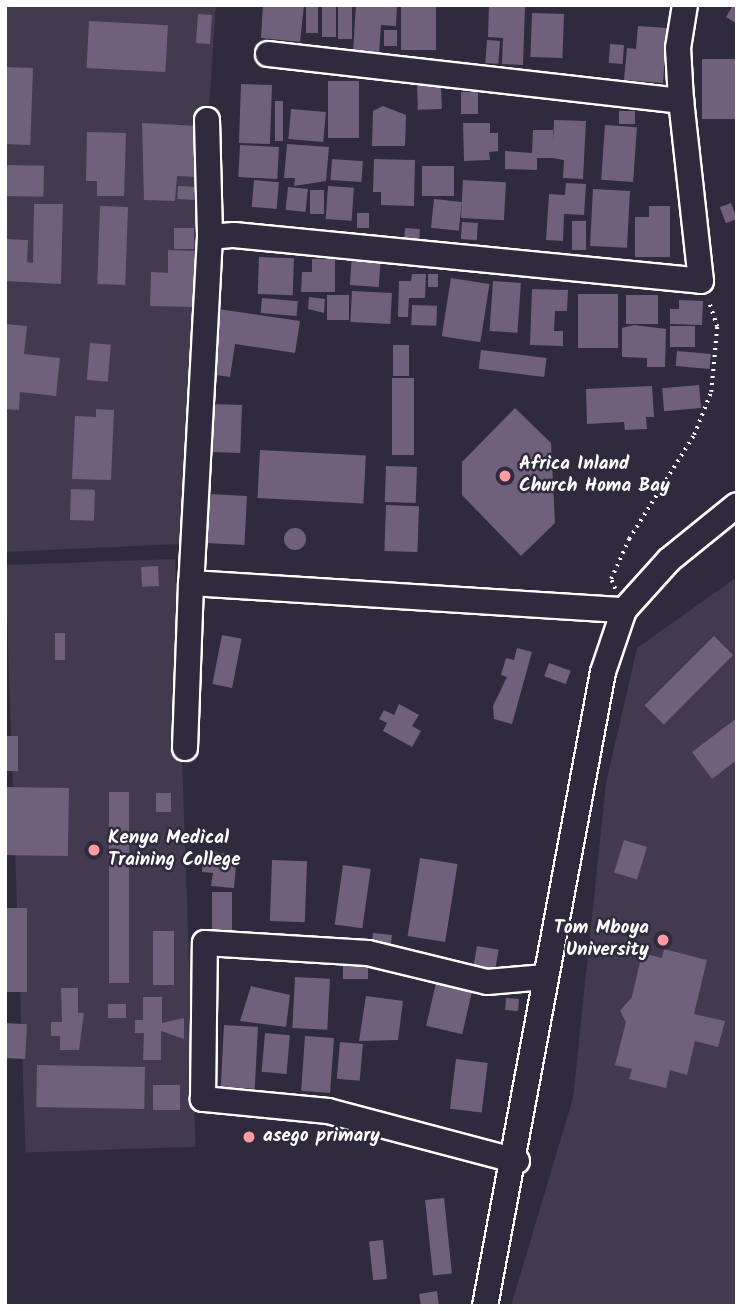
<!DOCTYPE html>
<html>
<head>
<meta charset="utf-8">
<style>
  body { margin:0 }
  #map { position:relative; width:742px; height:1311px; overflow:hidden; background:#2f2a3d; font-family:Kalam,sans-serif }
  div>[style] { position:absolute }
  .built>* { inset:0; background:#433a50; transform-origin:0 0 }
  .building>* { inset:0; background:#71607b; transform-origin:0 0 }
  .round { border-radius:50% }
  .path>* { height:3.5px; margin-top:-1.75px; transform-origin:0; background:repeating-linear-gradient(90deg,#fff 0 2px,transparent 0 7px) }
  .roads { filter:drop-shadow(2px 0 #fff) drop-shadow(-2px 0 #fff) drop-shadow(0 2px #fff) drop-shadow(0 -2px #fff) }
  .street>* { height:24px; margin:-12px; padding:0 12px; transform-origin:12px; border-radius:12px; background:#2f2a3d }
  .dots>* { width:19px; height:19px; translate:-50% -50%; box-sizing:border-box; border:4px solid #2f2a3d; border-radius:50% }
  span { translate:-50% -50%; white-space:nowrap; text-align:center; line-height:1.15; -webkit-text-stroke:5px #2f2a3d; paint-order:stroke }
  .poi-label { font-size:19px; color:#fff; font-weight:700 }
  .left { translate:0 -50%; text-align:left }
  .right { translate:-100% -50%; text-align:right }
  .frame { position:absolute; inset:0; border:7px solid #fff; pointer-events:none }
</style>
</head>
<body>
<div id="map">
  <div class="built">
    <div style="clip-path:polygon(5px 5px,216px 5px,179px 544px,5px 552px)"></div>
    <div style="left:175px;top:559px;width:588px;height:170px;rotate:88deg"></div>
    <div style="clip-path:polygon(737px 577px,737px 1306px,511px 1306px,573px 1098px,606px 783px,637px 648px)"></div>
  </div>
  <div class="building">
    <div style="clip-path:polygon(263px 5px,304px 5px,300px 42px,261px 38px)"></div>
    <div style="left:306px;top:5px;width:12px;height:28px"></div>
    <div style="left:322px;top:5px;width:14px;height:32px"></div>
    <div style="left:338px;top:5px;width:14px;height:34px"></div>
    <div style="clip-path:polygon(356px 5px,397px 5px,396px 26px,381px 25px,379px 54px,353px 52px)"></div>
    <div style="left:401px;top:5px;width:35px;height:45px"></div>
    <div style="clip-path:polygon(489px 5px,525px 6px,523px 65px,502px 64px,503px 38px,488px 37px)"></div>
    <div style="clip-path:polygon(733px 5px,737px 5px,737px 24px,726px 17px)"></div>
    <div style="left:532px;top:13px;width:32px;height:44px;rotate:2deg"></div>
    <div style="left:198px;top:14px;width:14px;height:29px;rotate:4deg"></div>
    <div style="left:89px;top:21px;width:79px;height:47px;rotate:3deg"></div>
    <div style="clip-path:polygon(638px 26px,667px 28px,663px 83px,624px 80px,627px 48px,636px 49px)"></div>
    <div style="left:384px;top:30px;width:13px;height:16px"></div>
    <div style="left:487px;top:40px;width:13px;height:23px;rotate:4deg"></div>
    <div style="left:610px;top:44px;width:14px;height:19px;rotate:4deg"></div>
    <div style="left:737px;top:59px;width:60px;height:35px;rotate:90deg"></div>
    <div style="left:5px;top:67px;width:28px;height:77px;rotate:2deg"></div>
    <div style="left:328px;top:81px;width:31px;height:57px"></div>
    <div style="left:241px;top:84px;width:31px;height:59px;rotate:2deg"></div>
    <div style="left:441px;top:85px;width:24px;height:24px;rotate:88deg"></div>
    <div style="left:461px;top:92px;width:17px;height:22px"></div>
    <div style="left:275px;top:101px;width:8px;height:40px"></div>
    <div style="clip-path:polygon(383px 106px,406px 115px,405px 146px,372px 146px,373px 111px)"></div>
    <div style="left:291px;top:109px;width:35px;height:30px;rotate:5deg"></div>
    <div style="left:619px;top:111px;width:16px;height:13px"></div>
    <div style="clip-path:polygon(554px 120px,586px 121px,583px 179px,563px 178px,564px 160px,552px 158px,537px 158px,537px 170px,505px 169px,505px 151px,532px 153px,533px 130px,553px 130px,553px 142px)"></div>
    <div style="clip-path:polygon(142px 123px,199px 126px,196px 177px,177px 176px,175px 201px,144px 200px)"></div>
    <div style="clip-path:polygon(463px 123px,490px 123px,490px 133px,498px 133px,498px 151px,489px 152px,490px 160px,464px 161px)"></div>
    <div style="left:605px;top:125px;width:32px;height:55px;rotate:4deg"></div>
    <div style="clip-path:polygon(87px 132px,126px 133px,124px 196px,97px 196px,97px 181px,86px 181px)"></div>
    <div style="clip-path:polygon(287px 144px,329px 147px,326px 181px,294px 186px,295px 178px,284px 178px)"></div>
    <div style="left:240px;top:145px;width:39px;height:32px;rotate:3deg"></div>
    <div style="left:332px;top:159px;width:31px;height:21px;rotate:4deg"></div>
    <div style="clip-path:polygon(374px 159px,415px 160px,414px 206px,381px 205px,381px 192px,373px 192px)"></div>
    <div style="left:5px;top:165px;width:39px;height:31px;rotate:1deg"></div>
    <div style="left:422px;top:166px;width:32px;height:30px"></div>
    <div style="left:254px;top:180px;width:25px;height:27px;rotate:5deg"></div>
    <div style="left:463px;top:180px;width:43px;height:38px;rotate:3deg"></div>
    <div style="clip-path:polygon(566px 183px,586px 184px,584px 215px,564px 214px,563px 241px,546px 240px,549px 194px,565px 195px)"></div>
    <div style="left:178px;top:186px;width:19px;height:13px;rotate:3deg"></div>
    <div style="left:328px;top:186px;width:26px;height:33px;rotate:4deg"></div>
    <div style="left:288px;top:187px;width:20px;height:23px;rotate:6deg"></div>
    <div style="left:593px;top:189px;width:37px;height:57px;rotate:3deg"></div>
    <div style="left:310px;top:190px;width:14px;height:24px"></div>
    <div style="left:434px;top:199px;width:28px;height:29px;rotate:6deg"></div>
    <div style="left:731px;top:203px;width:17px;height:12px;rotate:69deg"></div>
    <div style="clip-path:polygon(34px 204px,63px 204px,61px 284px,5px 281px,6px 239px,28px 240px,27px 262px,33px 263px)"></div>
    <div style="left:100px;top:206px;width:28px;height:78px;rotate:2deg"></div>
    <div style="clip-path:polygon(649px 206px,670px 206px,670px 257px,635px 257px,635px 217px,649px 217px)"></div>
    <div style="left:357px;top:213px;width:12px;height:15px"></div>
    <div style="left:572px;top:221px;width:14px;height:29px"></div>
    <div style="left:462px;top:222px;width:16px;height:17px;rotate:4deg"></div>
    <div style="left:174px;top:228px;width:20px;height:21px"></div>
    <div style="left:405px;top:228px;width:15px;height:10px;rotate:4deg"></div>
    <div style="clip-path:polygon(168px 250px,196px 251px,194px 307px,150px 306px,151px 272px,168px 273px)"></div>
    <div style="left:352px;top:254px;width:29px;height:31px;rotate:4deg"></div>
    <div style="left:259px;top:257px;width:35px;height:37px;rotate:2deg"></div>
    <div style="clip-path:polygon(312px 259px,335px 259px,335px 292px,301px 292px,302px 272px,312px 272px)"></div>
    <div style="clip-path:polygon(412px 274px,426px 274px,425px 298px,409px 298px,408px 317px,398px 317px,399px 281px,411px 281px)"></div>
    <div style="left:428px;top:274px;width:10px;height:13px"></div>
    <div style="left:451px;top:278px;width:39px;height:59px;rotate:9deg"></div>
    <div style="left:493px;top:281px;width:28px;height:50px;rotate:4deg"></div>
    <div style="clip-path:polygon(532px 289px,568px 290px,567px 311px,555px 311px,554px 331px,563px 331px,563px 346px,530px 345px)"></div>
    <div style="left:352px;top:291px;width:40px;height:31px;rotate:3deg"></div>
    <div style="left:578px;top:294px;width:40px;height:54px"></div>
    <div style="left:327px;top:295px;width:22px;height:25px"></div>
    <div style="left:626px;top:295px;width:32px;height:29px"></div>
    <div style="clip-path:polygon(309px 297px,325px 299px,324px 313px,308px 309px)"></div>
    <div style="left:262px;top:298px;width:36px;height:15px;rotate:5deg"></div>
    <div style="clip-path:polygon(679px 300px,703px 301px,702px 325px,670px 324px,670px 309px,679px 309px)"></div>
    <div style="left:412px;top:305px;width:25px;height:20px;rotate:2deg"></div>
    <div style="clip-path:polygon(218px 309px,300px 321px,295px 353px,235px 344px,230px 377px,209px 374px)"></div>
    <div style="clip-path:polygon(5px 324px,27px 326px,24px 354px,60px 358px,56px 396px,20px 392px,19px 410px,5px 409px)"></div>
    <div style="clip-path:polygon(634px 325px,666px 329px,665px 367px,647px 367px,647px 358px,622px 357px,622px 328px)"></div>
    <div style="left:670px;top:326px;width:25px;height:21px"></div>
    <div style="left:90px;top:343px;width:21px;height:37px;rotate:5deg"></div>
    <div style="left:393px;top:345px;width:16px;height:31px"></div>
    <div style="left:481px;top:350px;width:66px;height:19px;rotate:7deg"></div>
    <div style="left:677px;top:351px;width:34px;height:15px;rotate:5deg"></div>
    <div style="left:392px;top:378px;width:22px;height:77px"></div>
    <div style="left:699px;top:385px;width:23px;height:37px;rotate:85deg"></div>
    <div style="clip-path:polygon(652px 386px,654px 417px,646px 417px,647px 429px,625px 430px,624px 422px,587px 424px,586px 389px)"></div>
    <div style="left:212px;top:404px;width:30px;height:48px;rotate:2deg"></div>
    <div style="clip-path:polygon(515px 408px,551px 443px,555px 523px,521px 556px,462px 495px,462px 462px)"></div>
    <div style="clip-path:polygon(96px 409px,114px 410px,111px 480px,72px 479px,75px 416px,96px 417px)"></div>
    <div style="left:260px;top:450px;width:106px;height:48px;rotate:3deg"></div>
    <div style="left:386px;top:466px;width:31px;height:36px;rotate:2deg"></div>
    <div style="left:71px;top:489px;width:24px;height:31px;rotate:2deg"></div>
    <div style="left:209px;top:494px;width:38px;height:49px;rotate:3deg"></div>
    <div style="left:386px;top:505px;width:33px;height:46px;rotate:2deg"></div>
    <div class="round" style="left:284px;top:528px;width:22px;height:22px"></div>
    <div style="left:158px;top:566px;width:20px;height:17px;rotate:87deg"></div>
    <div style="left:55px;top:633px;width:10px;height:27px"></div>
    <div style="left:222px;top:635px;width:20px;height:50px;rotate:11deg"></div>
    <div style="left:714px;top:636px;width:27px;height:98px;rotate:45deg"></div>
    <div style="clip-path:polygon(517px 648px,532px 652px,512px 724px,494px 719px,493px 706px,507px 677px,501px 675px,506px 658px,514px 660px)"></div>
    <div style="left:549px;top:663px;width:23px;height:14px;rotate:20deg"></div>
    <div style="clip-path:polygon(399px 704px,419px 715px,412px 726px,421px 731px,412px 747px,383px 731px,387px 723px,379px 719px,384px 710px,394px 715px)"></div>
    <div style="clip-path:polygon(737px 718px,737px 760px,712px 779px,692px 752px)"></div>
    <div style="left:5px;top:736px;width:13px;height:35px"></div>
    <div style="left:5px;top:787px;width:64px;height:68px;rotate:1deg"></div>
    <div style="left:109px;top:792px;width:20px;height:191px"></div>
    <div style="left:156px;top:793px;width:15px;height:19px"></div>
    <div style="left:624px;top:840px;width:24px;height:34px;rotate:17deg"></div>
    <div style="clip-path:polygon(204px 851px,237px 855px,234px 888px,211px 886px,213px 873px,202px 872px)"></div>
    <div style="left:420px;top:858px;width:38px;height:79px;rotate:9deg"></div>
    <div style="left:272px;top:860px;width:35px;height:61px;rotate:2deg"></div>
    <div style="left:343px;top:865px;width:28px;height:60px;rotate:8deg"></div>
    <div style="left:212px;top:892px;width:20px;height:40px"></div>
    <div style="left:5px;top:908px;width:22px;height:84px"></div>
    <div style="left:153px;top:931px;width:21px;height:54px"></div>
    <div style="left:373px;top:933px;width:19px;height:13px;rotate:6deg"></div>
    <div style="left:477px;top:946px;width:22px;height:21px;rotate:10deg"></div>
    <div style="clip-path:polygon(664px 949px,707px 960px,694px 1014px,725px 1021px,718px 1047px,695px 1041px,687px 1075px,670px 1070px,666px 1088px,629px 1079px,632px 1069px,615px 1065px,626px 1022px,620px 1011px,632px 997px,642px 953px,662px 958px)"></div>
    <div style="left:343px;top:959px;width:25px;height:20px"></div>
    <div style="left:295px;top:977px;width:35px;height:51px;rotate:3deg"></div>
    <div style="left:436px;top:983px;width:37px;height:44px;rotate:13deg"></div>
    <div style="clip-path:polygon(251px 986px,290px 995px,286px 1027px,240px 1021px)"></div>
    <div style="clip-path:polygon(61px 988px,78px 988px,78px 1013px,84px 1013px,79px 1050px,60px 1050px,60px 1036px,51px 1036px,51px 1022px,62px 1022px)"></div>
    <div style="clip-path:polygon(366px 996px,403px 1001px,398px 1040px,359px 1041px)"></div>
    <div style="clip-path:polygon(143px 997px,162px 997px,162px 1023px,184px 1018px,184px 1039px,161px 1031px,161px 1060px,143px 1060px,144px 1033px,135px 1033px,135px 1020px,143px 1020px)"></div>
    <div style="left:506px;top:998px;width:13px;height:12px;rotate:4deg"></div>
    <div style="left:108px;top:1004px;width:18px;height:14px"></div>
    <div style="left:5px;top:1023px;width:22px;height:35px;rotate:3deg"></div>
    <div style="left:224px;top:1025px;width:34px;height:62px;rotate:3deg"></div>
    <div style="left:265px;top:1033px;width:25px;height:39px;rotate:5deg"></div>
    <div style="left:305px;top:1036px;width:29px;height:55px;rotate:4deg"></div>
    <div style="left:340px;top:1042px;width:23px;height:37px;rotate:5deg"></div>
    <div style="left:456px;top:1059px;width:32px;height:50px;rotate:7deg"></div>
    <div style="left:37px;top:1065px;width:108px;height:42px;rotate:1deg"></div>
    <div style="left:153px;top:1085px;width:27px;height:25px"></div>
    <div style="left:444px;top:1198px;width:76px;height:19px;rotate:84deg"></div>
    <div style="left:383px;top:1240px;width:39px;height:14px;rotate:84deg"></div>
    <div style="clip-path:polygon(437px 1291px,439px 1306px,421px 1306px,419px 1294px)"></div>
  </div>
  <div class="path">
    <div style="left:615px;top:589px;width:11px;rotate:-112deg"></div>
    <div style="left:611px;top:579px;width:44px;rotate:-65.8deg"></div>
    <div style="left:629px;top:539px;width:123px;rotate:-58deg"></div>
    <div style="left:694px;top:435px;width:46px;rotate:-68.4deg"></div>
    <div style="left:711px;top:392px;width:65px;rotate:-84.7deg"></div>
    <div style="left:717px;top:327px;width:28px;rotate:-108deg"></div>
  </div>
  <div class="roads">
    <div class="street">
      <div style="left:268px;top:54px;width:416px;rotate:6.5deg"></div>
      <div style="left:207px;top:120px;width:117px;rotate:88.5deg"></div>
      <div style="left:210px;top:237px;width:347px;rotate:93.1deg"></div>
      <div style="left:191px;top:583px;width:434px;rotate:3.6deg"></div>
      <div style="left:210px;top:237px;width:24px;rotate:-5deg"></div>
      <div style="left:234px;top:235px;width:469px;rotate:5.6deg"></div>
      <div style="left:701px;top:281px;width:181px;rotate:-96.3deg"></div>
      <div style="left:681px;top:101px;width:53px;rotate:-93.2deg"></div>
      <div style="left:678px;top:48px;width:44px;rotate:-80.8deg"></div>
      <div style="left:185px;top:748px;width:165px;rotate:-87.9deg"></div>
      <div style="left:517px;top:1161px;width:196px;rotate:-165.2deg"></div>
      <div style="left:328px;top:1111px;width:126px;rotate:-174.5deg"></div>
      <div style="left:203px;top:1099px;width:156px;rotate:-89.3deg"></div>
      <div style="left:205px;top:943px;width:163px;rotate:3.5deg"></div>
      <div style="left:368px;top:953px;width:122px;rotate:13.7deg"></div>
      <div style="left:487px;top:982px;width:58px;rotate:-4.9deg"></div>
      <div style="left:485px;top:1306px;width:645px;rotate:-79.46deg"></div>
      <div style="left:603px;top:672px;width:65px;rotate:-71.3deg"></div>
      <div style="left:624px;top:610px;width:67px;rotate:-48deg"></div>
      <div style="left:669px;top:560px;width:87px;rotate:-39deg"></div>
    </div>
  </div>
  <div class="dots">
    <div style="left:505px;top:476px;background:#ff9aa2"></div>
    <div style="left:94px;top:850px;background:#ff9aa2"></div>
    <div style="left:663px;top:940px;background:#ff9aa2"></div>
    <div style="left:249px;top:1137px;background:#ff9aa2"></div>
  </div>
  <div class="poi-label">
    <span class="left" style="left:519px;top:476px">Africa Inland<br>Church Homa Bay</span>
    <span class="left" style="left:108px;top:850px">Kenya Medical<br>Training College</span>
    <span class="right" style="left:649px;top:940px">Tom Mboya<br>University</span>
    <span class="left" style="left:263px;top:1137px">asego primary</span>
  </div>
  <div class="frame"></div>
</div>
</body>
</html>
